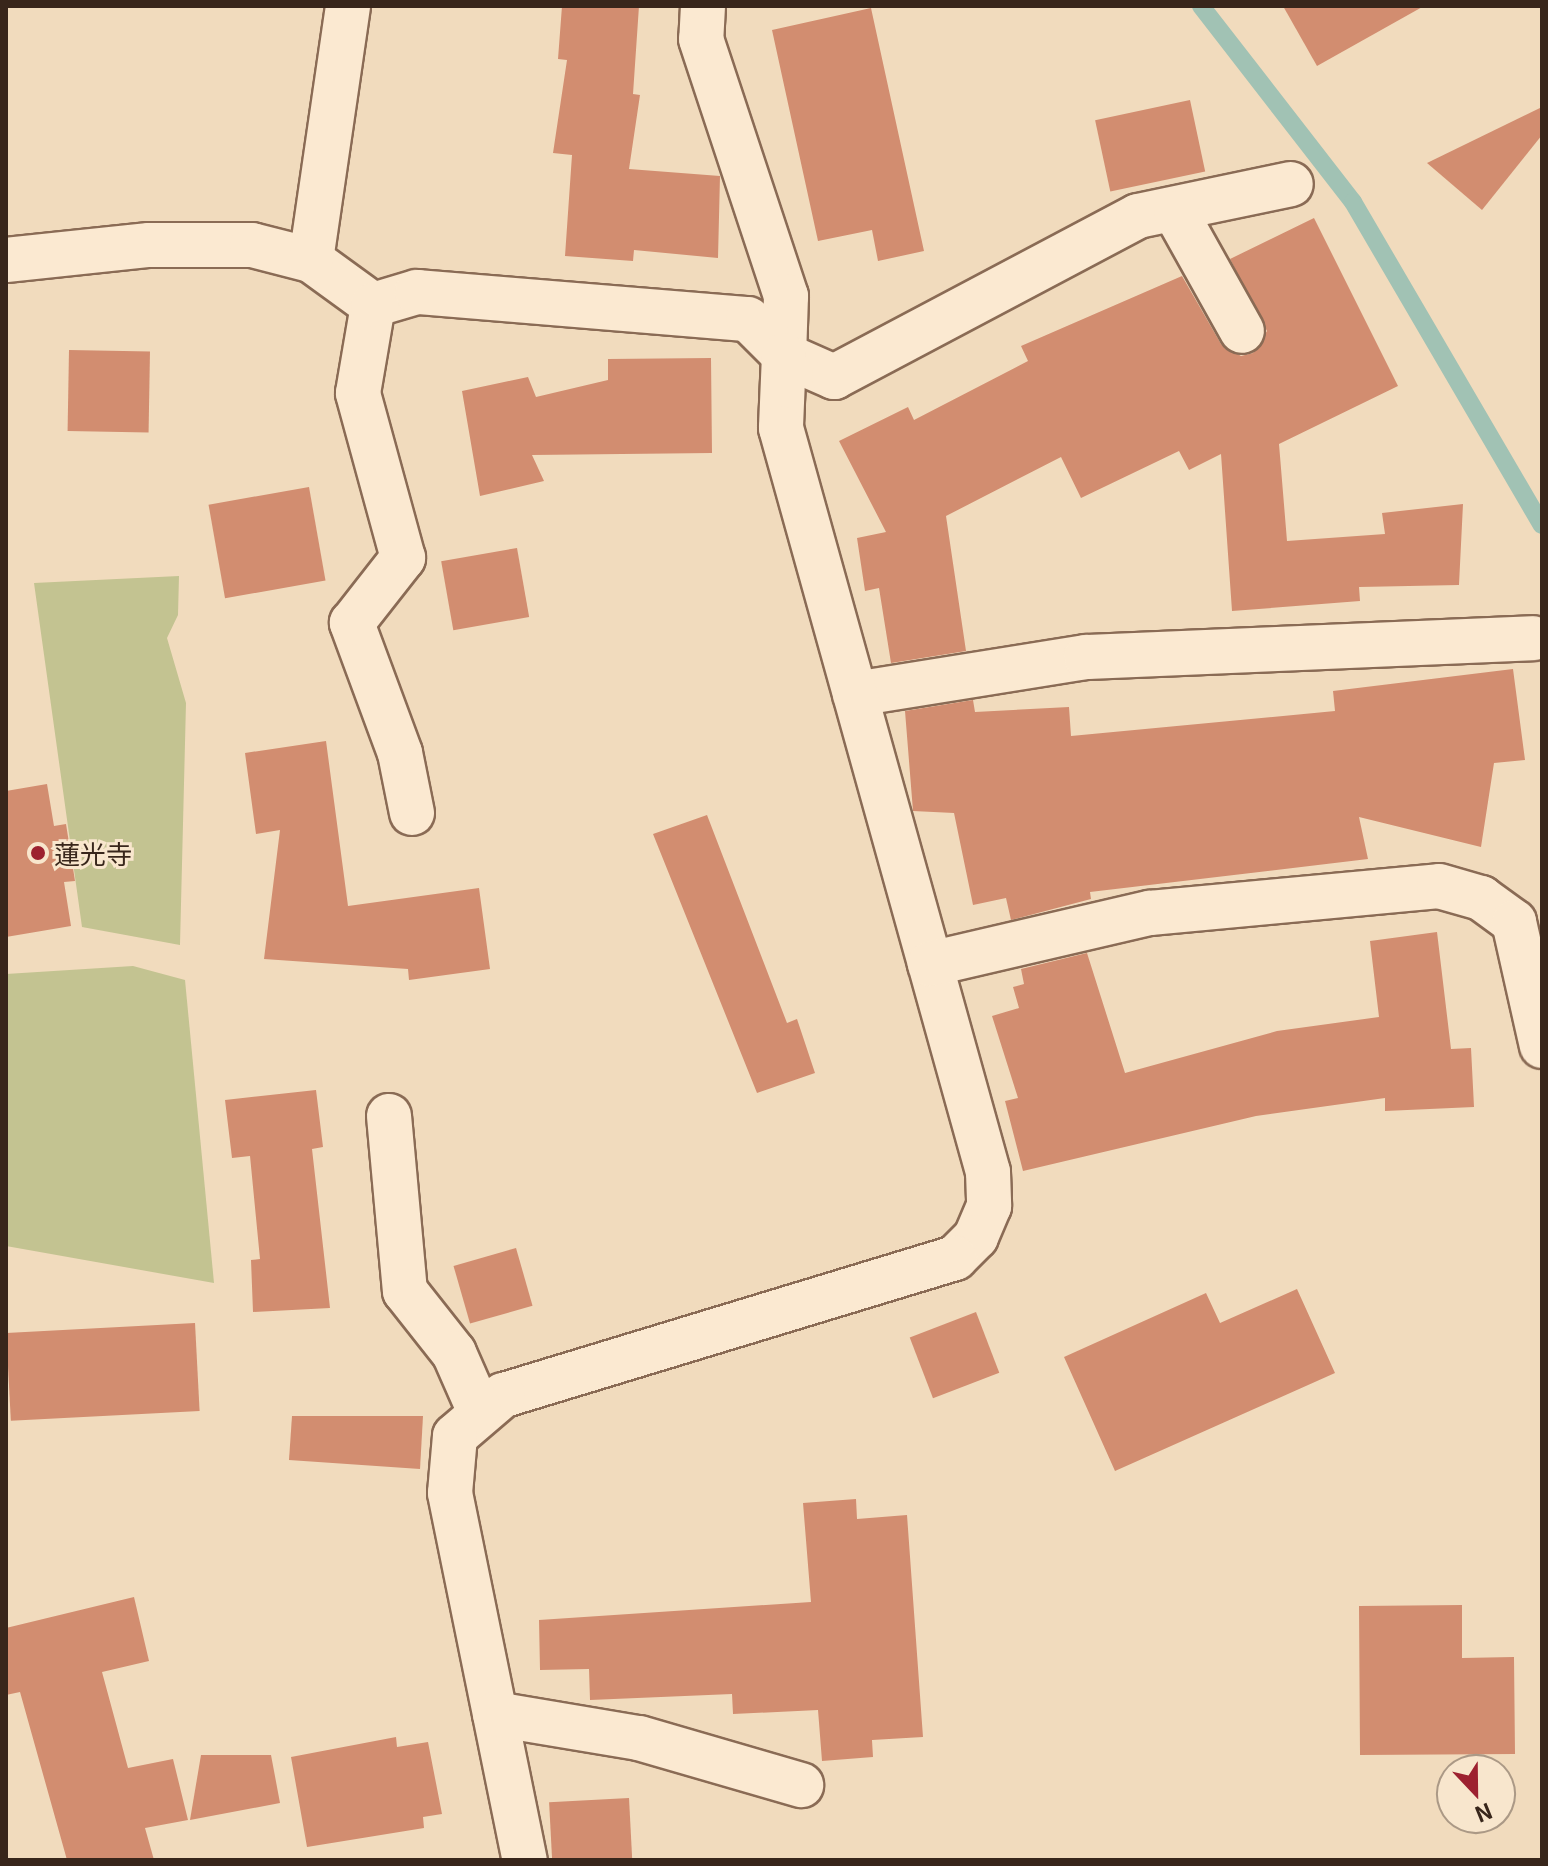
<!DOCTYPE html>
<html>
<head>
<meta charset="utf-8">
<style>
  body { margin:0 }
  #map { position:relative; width:1548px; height:1866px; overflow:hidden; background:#f1dbbd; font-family:Georgia,"Noto Sans JP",serif }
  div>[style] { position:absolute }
  .cemetery>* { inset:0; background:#c3c391 }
  .stream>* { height:18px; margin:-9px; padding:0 9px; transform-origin:9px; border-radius:9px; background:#a1c2b4 }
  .building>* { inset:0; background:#d28d70; transform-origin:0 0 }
  .roads { filter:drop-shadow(2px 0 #8a6b55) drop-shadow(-2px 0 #8a6b55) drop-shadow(0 2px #8a6b55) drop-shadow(0 -2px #8a6b55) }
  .minor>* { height:44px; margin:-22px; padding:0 22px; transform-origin:22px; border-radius:22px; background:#fbe9d1 }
  .dots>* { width:22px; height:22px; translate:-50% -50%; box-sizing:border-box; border:4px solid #f8e6cd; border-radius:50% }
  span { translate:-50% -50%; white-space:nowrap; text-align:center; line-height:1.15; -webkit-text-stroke:6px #f8e6cd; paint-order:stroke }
  .poi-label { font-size:26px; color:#38261b }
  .left { translate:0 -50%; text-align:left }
  .frame { position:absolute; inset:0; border:8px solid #38261b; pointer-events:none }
  .north { position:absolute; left:1436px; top:1754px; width:80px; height:80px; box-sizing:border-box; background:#f8e6cd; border:2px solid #ab9986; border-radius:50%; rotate:158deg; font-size:22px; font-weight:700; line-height:32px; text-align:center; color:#38261b }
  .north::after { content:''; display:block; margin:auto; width:28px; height:36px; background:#9d2130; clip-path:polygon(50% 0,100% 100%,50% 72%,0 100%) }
</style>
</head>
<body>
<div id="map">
  <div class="cemetery">
    <div style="clip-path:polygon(179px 576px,178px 615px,167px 638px,186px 703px,180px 945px,82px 927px,34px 583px)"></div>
    <div style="clip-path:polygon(133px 966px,185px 980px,214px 1283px,6px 1246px,6px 974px)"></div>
  </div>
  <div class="stream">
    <div style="left:1201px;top:6px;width:248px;rotate:52.2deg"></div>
    <div style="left:1353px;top:202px;width:374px;rotate:59.7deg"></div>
  </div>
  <div class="building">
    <div style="clip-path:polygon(562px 6px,639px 6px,633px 94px,640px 95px,629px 169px,720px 176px,718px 258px,634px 250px,633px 261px,565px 256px,572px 155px,553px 153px,567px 60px,558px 59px)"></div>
    <div style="clip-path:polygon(1283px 6px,1424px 6px,1317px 66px)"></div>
    <div style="clip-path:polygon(871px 8px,924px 251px,878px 261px,872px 230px,818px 241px,772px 30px)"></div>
    <div style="left:1190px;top:100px;width:73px;height:97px;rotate:78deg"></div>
    <div style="clip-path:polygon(1542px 107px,1542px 135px,1482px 210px,1427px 163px)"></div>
    <div style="clip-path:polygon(1314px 218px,1398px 386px,1279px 444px,1287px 541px,1385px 534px,1382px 513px,1463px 504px,1459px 585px,1359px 587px,1360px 601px,1232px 611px,1221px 454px,1189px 470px,1179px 451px,1081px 498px,1061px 457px,946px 516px,966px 651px,891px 663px,879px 588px,865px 591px,857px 538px,886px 532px,839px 441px,908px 407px,914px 420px,1028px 361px,1021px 346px,1182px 276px,1221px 344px,1241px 356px,1253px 353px,1267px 331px,1230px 259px)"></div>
    <div style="left:69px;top:350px;width:81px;height:81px;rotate:1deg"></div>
    <div style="clip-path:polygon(711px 358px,712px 453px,532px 455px,544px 481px,480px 496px,462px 391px,528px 377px,536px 397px,608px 380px,608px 359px)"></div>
    <div style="left:309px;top:487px;width:95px;height:102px;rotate:80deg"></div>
    <div style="left:517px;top:548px;width:70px;height:77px;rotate:80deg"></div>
    <div style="clip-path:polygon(1513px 669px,1525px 760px,1494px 763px,1481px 847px,1359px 817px,1368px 859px,1090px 892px,1091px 899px,1011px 920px,1006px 898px,973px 905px,954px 813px,913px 811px,905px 711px,973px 700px,975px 712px,1069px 707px,1071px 736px,1335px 711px,1333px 691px)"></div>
    <div style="clip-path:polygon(326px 741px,348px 906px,479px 888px,490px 969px,409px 980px,408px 969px,264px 959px,280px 830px,256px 834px,245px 753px)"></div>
    <div style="clip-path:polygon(47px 784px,54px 826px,66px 824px,75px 881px,64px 882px,71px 926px,6px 937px,6px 791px)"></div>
    <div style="clip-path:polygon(707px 815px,787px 1023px,797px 1019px,815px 1073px,757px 1093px,653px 834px)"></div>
    <div style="clip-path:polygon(1437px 932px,1451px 1049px,1471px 1048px,1474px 1107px,1385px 1111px,1385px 1098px,1256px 1116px,1023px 1171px,1005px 1101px,1018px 1098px,992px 1016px,1019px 1008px,1013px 987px,1024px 984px,1021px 969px,1087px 953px,1125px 1073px,1277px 1031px,1379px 1017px,1370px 941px)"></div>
    <div style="clip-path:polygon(316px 1090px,323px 1147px,312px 1149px,330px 1308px,253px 1312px,251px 1260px,260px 1259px,250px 1156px,232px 1158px,225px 1100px)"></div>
    <div style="left:516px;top:1248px;width:60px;height:65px;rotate:74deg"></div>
    <div style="clip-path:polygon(1297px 1289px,1335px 1373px,1115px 1471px,1064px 1357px,1206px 1293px,1220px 1323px)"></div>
    <div style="left:976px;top:1312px;width:65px;height:71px;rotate:69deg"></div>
    <div style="left:195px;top:1323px;width:88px;height:189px;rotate:87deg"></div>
    <div style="clip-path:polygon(292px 1416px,423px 1416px,420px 1469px,289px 1460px)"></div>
    <div style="clip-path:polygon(856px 1499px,857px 1519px,907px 1515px,923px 1737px,872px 1740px,873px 1757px,822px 1761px,818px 1710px,733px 1714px,732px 1694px,590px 1700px,589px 1669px,540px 1670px,539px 1620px,811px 1602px,803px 1503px)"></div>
    <div style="clip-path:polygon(134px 1597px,149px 1661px,102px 1672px,128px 1768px,173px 1759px,188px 1820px,145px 1828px,154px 1860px,67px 1860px,20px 1692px,6px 1695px,6px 1628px)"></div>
    <div style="clip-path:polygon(1462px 1605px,1462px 1658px,1514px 1657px,1515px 1754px,1360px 1755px,1359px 1606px)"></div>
    <div style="clip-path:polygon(396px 1737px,397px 1747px,428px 1742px,442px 1814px,423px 1817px,424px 1828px,307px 1847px,291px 1757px)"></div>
    <div style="clip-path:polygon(201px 1755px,271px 1755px,280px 1803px,190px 1820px)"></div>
    <div style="left:629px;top:1798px;width:62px;height:80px;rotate:87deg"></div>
  </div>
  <div class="roads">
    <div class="minor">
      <div style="left:703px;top:6px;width:33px;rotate:93deg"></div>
      <div style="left:701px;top:39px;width:271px;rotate:71.7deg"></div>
      <div style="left:786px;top:296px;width:59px;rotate:91.9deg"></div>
      <div style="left:784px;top:355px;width:55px;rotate:23.7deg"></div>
      <div style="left:834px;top:377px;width:344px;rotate:-27.9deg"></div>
      <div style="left:1138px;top:216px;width:156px;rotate:-11.8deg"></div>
      <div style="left:1176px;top:213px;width:135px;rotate:60.8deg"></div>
      <div style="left:6px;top:260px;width:144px;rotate:-6deg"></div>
      <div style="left:149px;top:245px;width:103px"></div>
      <div style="left:252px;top:245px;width:61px;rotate:14.3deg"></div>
      <div style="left:311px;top:260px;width:77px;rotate:36deg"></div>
      <div style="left:311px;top:260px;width:257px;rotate:-81.7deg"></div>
      <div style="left:855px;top:694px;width:234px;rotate:-9.1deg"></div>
      <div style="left:1086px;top:657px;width:448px;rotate:-2.4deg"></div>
      <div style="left:412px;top:813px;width:61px;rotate:-101.3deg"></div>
      <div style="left:400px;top:753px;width:139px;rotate:-110.3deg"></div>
      <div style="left:352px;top:623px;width:83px;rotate:-51.9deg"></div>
      <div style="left:403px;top:558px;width:171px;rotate:-105.3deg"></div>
      <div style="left:358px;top:393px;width:89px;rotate:-80.3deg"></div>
      <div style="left:373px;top:305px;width:46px;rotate:-16.5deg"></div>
      <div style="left:417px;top:292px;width:332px;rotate:4.7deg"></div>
      <div style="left:748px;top:319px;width:51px;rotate:45deg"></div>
      <div style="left:784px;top:355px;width:73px;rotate:92.4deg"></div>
      <div style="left:781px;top:428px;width:772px;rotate:74.45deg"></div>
      <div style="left:988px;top:1172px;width:34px;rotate:88deg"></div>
      <div style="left:989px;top:1206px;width:34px;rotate:113deg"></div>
      <div style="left:976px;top:1237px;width:30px;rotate:135deg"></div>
      <div style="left:955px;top:1258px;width:472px;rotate:163.1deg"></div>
      <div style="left:503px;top:1395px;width:63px;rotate:139.5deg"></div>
      <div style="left:455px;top:1436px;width:57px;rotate:95deg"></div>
      <div style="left:450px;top:1493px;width:375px;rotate:78.5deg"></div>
      <div style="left:930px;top:964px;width:226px;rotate:-13.1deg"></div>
      <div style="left:1150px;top:913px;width:290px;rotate:-5.3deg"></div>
      <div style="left:1439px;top:886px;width:44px;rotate:15.9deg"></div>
      <div style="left:1481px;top:898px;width:41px;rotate:36deg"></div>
      <div style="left:1514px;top:922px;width:127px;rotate:77.3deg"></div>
      <div style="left:389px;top:1116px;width:176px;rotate:84.8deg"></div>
      <div style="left:405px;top:1291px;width:79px;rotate:51.7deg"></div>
      <div style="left:454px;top:1353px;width:62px;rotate:66.3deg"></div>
      <div style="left:495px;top:1714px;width:146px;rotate:9.5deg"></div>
      <div style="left:639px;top:1738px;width:169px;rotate:16.2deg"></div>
    </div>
  </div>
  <div class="dots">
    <div style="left:38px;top:853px;background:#9d2130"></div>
  </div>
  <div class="poi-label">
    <span class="left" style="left:54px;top:853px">蓮光寺</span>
  </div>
  <div class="frame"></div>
  <div class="north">N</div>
</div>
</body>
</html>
